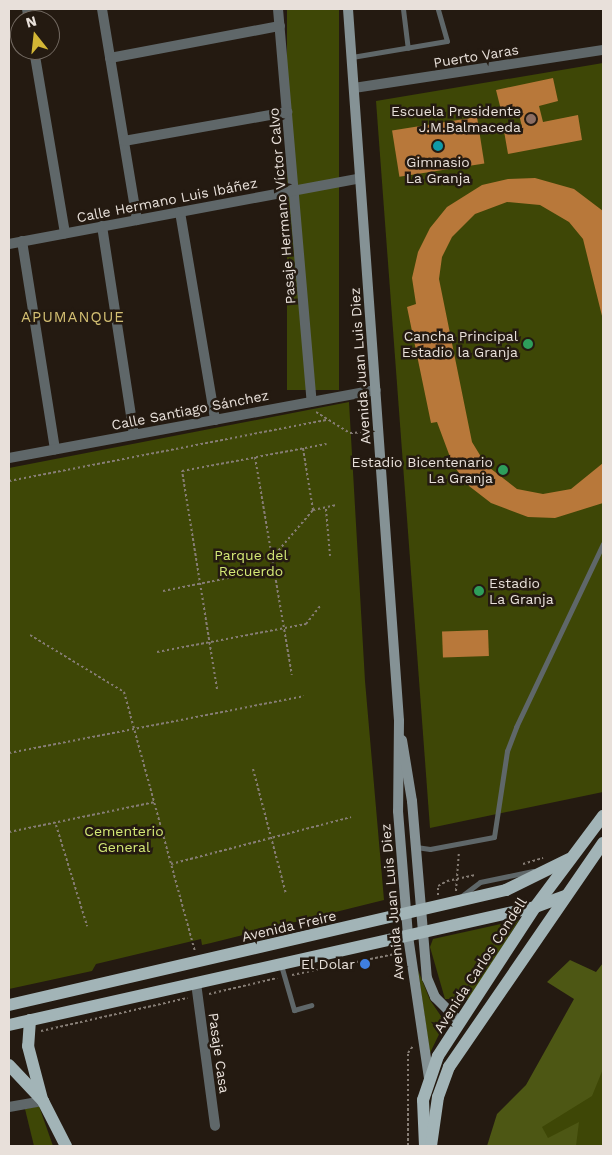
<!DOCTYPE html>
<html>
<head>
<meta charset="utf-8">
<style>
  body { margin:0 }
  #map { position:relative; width:612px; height:1155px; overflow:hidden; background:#241a11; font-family:"Work Sans",sans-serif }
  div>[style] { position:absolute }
  .green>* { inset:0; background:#3e4706; transform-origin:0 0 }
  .forest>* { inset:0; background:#4d5714 }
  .building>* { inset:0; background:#b8783a; transform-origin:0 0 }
  .path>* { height:2px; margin-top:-1px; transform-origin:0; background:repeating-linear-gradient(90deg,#867d75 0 2.5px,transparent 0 5px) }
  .service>* { height:5px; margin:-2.5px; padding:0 2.5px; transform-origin:2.5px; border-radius:2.5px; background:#5f6769 }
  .minor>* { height:10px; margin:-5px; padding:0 5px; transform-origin:5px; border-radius:5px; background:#5f6769 }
  .secondary>* { height:10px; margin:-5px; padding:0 5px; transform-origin:5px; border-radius:5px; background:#859295 }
  .primary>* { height:12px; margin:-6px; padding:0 6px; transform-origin:6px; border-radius:6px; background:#a2b4b7 }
  .dots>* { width:14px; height:14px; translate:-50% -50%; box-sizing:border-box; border:2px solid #241a11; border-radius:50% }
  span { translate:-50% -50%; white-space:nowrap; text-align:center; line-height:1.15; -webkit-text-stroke:5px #241a11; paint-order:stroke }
  .street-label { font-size:14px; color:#e8e0da }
  .poi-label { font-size:14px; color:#e8e0da }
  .right { translate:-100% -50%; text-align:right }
  .left { translate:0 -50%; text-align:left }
  .park-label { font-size:14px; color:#d3e876 }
  .neighbourhood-label { font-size:15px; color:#d4c073; letter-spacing:1px }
  .frame { position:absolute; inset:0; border:10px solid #e8e0da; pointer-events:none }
  .north { position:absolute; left:10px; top:10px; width:50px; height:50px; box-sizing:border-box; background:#241a11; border:1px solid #726961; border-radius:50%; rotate:344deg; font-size:14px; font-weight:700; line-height:20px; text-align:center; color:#e8e0da }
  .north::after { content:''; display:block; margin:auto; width:18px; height:22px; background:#d3b635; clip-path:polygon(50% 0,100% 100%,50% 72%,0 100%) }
</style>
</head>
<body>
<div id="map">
  <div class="green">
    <div style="left:287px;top:9px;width:52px;height:381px"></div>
    <div style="clip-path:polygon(603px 63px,603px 792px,430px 828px,376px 101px)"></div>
    <div style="clip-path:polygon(349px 402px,365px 681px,384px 900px,211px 943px,202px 945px,201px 939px,96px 964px,92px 971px,9px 989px,9px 468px)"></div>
    <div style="clip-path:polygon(519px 920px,469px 999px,445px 999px,430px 947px,433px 939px)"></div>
    <div style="clip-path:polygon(418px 970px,430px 1000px,445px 1022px,430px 1053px)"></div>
    <div style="clip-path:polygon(603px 1000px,603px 1146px,499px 1146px)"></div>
    <div style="clip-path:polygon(39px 1106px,53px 1146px,34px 1146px,25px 1109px)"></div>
  </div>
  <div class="forest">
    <div style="clip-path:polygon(570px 960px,596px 972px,603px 963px,603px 1069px,592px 1096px,542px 1127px,548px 1138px,579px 1122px,576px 1146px,487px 1146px,497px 1114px,526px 1085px,574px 999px,547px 982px)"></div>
  </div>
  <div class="building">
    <div style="clip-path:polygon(553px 78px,558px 101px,539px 106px,543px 122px,578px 115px,582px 140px,508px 154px,504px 131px,522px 127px,518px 110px,502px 114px,496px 90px)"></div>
    <div style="left:477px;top:117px;width:47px;height:86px;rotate:81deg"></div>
    <div style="clip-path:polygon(535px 178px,574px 189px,603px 211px,603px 320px,583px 239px,569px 222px,540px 205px,507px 202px,475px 214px,452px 237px,442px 257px,439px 279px,472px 442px,486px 465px,517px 489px,543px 494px,571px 489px,603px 463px,603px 503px,555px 518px,528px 517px,491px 503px,469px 486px,453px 465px,437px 422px,431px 423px,407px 307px,416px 304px,412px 278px,418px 252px,430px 228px,447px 207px,482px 185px,508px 179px)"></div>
    <div style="left:488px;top:630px;width:26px;height:46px;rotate:88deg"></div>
  </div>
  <div class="path">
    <div style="left:316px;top:412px;width:40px;rotate:32deg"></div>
    <div style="left:350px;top:433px;width:18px;rotate:-3deg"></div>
    <div style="left:255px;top:457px;width:221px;rotate:80.4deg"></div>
    <div style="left:9px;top:481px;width:323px;rotate:-10.9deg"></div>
    <div style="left:326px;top:509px;width:47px;rotate:85.1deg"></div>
    <div style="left:313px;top:510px;width:24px;rotate:-12deg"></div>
    <div style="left:272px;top:558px;width:63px;rotate:-49.5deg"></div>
    <div style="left:313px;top:510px;width:63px;rotate:-99.2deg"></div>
    <div style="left:163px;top:591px;width:112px;rotate:-11.3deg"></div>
    <div style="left:30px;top:635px;width:110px;rotate:31.2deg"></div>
    <div style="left:124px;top:692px;width:269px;rotate:74.7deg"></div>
    <div style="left:157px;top:652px;width:152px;rotate:-10.6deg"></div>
    <div style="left:306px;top:624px;width:24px;rotate:-52deg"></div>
    <div style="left:217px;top:689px;width:221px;rotate:-99.1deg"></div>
    <div style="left:182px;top:471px;width:147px;rotate:-10.6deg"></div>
    <div style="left:9px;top:753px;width:300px;rotate:-10.9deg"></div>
    <div style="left:253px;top:769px;width:129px;rotate:75.2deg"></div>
    <div style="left:56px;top:825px;width:106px;rotate:72.9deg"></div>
    <div style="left:9px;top:832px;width:149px;rotate:-11.6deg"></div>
    <div style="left:171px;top:864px;width:186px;rotate:-14.6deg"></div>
    <div style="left:523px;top:864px;width:21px;rotate:-17deg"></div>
    <div style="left:456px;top:891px;width:40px;rotate:-85.7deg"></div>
    <div style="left:438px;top:895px;width:9px;rotate:-90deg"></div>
    <div style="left:438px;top:886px;width:10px;rotate:-29deg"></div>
    <div style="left:447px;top:881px;width:29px;rotate:-12deg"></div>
    <div style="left:292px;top:975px;width:110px;rotate:-11.5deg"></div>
    <div style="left:209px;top:994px;width:70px;rotate:-13.2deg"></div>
    <div style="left:41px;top:1031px;width:150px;rotate:-12.7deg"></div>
    <div style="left:408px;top:1146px;width:93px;rotate:-90deg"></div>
    <div style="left:408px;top:1053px;width:9px;rotate:-54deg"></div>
  </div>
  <div class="service">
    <div style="left:403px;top:9px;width:39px;rotate:83deg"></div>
    <div style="left:352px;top:57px;width:96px;rotate:-9.6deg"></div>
    <div style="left:447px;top:41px;width:33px;rotate:-106deg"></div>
    <div style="left:416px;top:847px;width:14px;rotate:8deg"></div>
    <div style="left:430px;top:849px;width:65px;rotate:-10.6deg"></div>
    <div style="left:494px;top:837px;width:87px;rotate:-81.4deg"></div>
    <div style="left:507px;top:751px;width:26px;rotate:-69deg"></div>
    <div style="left:516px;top:727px;width:203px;rotate:-64.6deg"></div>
    <div style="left:459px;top:898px;width:26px;rotate:-37deg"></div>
    <div style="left:480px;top:882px;width:54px;rotate:-11.7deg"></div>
    <div style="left:281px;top:965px;width:47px;rotate:73.9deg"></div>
    <div style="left:294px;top:1010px;width:18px;rotate:-16deg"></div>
  </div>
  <div class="minor">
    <div style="left:27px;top:9px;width:11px;rotate:80deg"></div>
    <div style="left:102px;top:9px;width:214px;rotate:80.6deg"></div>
    <div style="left:278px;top:9px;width:394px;rotate:85.1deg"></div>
    <div style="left:34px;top:50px;width:186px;rotate:80.4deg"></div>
    <div style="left:110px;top:58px;width:173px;rotate:-10.7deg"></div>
    <div style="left:354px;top:88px;width:252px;rotate:-8.7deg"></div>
    <div style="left:124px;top:141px;width:166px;rotate:-10.1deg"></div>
    <div style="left:180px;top:212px;width:211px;rotate:80.4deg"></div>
    <div style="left:102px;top:226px;width:211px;rotate:81.3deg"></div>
    <div style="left:22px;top:241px;width:211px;rotate:81deg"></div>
    <div style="left:9px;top:244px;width:357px;rotate:-10.6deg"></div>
    <div style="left:9px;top:458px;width:373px;rotate:-10.5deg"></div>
    <div style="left:196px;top:983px;width:144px;rotate:82.4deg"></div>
    <div style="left:9px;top:1107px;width:35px;rotate:-10deg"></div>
  </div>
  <div class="secondary">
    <div style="left:348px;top:9px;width:714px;rotate:85.9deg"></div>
    <div style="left:399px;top:721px;width:90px;rotate:90.6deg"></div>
    <div style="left:398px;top:811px;width:125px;rotate:85.4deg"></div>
    <div style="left:408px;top:936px;width:145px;rotate:81.6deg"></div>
    <div style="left:402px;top:740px;width:62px;rotate:80.7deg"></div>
    <div style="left:412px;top:801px;width:178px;rotate:85.2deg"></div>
    <div style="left:427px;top:978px;width:21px;rotate:67deg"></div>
    <div style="left:435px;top:997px;width:34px;rotate:45deg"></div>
  </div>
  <div class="primary">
    <div style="left:9px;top:1005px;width:510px;rotate:-13.03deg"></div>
    <div style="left:506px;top:890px;width:70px;rotate:-26.2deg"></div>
    <div style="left:30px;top:1020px;width:26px;rotate:94deg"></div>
    <div style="left:28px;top:1046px;width:55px;rotate:75.2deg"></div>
    <div style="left:9px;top:1025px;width:539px;rotate:-12.64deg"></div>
    <div style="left:535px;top:907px;width:33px;rotate:-20deg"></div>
    <div style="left:9px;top:1065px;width:50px;rotate:46.6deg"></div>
    <div style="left:43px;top:1101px;width:51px;rotate:62.9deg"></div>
    <div style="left:425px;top:1146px;width:46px;rotate:-92.5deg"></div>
    <div style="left:423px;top:1100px;width:46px;rotate:-71.2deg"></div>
    <div style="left:438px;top:1056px;width:178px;rotate:-56.9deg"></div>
    <div style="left:535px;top:907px;width:114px;rotate:-53.2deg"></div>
    <div style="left:431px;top:1146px;width:49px;rotate:-81.9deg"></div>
    <div style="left:438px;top:1097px;width:32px;rotate:-70deg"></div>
    <div style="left:449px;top:1067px;width:272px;rotate:-55.5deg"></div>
  </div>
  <div class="dots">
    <div style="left:531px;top:119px;background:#8d6e63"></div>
    <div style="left:438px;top:146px;background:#0f9aa8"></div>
    <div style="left:528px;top:344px;background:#2e9e5b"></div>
    <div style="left:503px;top:470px;background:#2e9e5b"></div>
    <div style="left:479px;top:591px;background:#2e9e5b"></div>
    <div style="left:365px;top:964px;background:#3f7fe0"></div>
  </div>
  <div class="street-label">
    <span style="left:476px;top:56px;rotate:-9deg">Puerto Varas</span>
    <span style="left:167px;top:200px;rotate:-11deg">Calle Hermano Luis Ibáñez</span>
    <span style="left:282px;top:206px;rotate:-95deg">Pasaje Hermano Víctor Calvo</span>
    <span style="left:360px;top:366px;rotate:-94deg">Avenida Juan Luis Diez</span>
    <span style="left:190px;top:410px;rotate:-11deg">Calle Santiago Sánchez</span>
    <span style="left:392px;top:902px;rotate:-95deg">Avenida Juan Luis Diez</span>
    <span style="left:289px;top:926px;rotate:-13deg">Avenida Freire</span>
    <span style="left:480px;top:965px;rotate:-57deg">Avenida Carlos Condell</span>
    <span style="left:219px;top:1053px;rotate:82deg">Pasaje Casa</span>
  </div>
  <div class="poi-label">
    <span class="right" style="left:521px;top:119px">Escuela Presidente<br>J.M.Balmaceda</span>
    <span style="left:438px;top:170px">Gimnasio<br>La Granja</span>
    <span class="right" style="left:518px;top:344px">Cancha Principal<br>Estadio la Granja</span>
    <span class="right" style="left:493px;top:470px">Estadio Bicentenario<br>La Granja</span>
    <span class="left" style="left:489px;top:591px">Estadio<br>La Granja</span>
    <span class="right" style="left:355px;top:964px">El Dolar</span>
  </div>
  <div class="park-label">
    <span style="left:251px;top:563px">Parque del<br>Recuerdo</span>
    <span style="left:124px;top:839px">Cementerio<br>General</span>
  </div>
  <div class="neighbourhood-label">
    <span style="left:73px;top:318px">APUMANQUE</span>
  </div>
  <div class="frame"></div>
  <div class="north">N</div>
</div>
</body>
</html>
